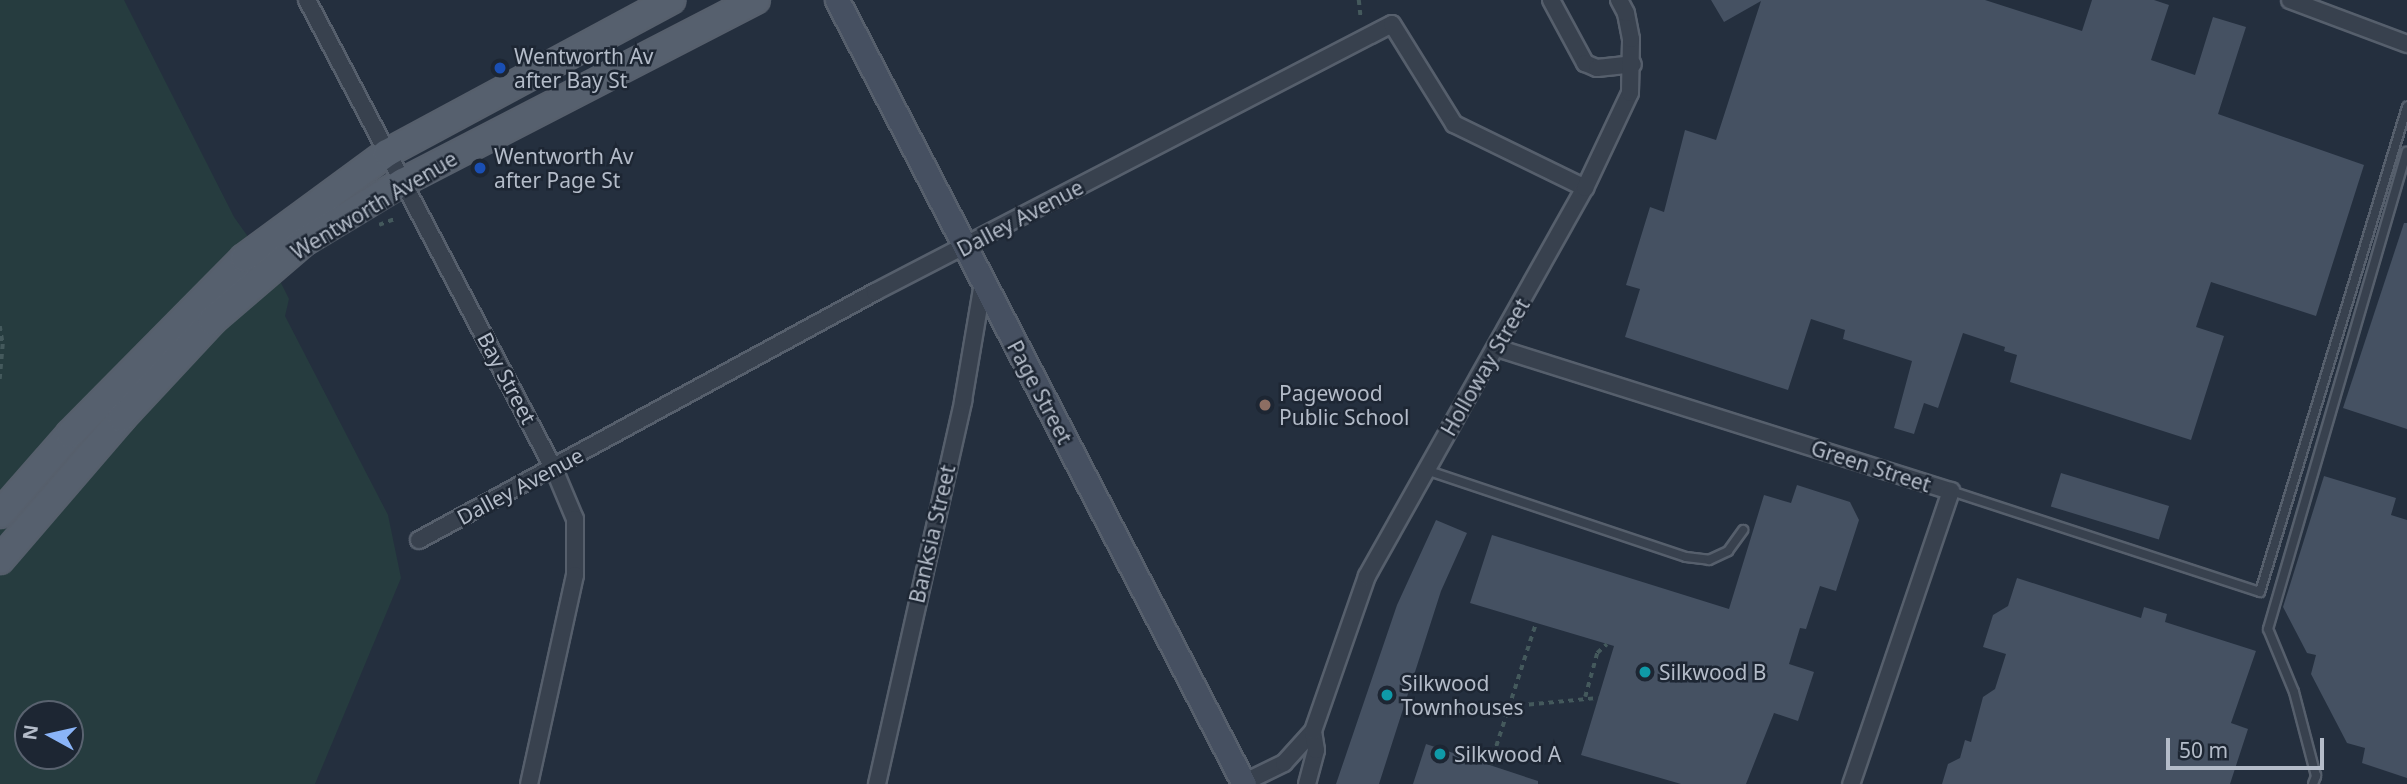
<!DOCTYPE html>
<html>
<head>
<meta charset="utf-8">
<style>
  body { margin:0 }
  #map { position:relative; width:2407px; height:784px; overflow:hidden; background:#242f3e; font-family:"Noto Sans",sans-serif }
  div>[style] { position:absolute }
  .green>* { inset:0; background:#263c3f }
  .building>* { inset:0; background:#455162; transform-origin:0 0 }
  .path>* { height:3.5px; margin-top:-1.75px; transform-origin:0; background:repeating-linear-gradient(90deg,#44595c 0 5px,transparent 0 10px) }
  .roads { filter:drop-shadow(2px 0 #565f6c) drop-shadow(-2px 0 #565f6c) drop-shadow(0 2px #565f6c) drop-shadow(0 -2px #565f6c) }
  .lane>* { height:8px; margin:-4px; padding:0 4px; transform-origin:4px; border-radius:4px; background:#38414e }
  .street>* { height:16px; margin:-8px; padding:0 8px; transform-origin:8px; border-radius:8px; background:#38414e }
  .secondary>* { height:23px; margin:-11.5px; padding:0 11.5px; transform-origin:11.5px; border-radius:11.5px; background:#465061 }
  .primary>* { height:26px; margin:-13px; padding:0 13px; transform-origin:13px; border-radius:13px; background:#56606e }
  .dots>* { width:19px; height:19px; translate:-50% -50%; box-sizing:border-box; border:4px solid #1d2633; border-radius:50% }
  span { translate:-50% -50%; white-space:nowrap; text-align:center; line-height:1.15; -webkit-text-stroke:5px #1d2633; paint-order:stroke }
  .poi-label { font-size:21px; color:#b4bcc9 }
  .left { translate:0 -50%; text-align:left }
  .street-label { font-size:21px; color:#b4bcc9 }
  .north { position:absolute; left:14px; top:700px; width:70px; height:70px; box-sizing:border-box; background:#1d2633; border:2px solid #59626f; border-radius:50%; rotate:278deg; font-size:19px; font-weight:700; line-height:28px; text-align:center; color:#b4bcc9 }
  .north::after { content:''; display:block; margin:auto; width:24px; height:32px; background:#8ab4f8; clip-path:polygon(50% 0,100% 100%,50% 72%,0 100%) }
  .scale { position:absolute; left:2166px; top:738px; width:158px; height:32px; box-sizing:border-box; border:4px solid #b4bcc9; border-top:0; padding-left:9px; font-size:21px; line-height:24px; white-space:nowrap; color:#b4bcc9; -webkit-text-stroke:5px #1d2633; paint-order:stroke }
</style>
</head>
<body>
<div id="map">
  <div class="green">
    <div style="clip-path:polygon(evenodd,0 0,124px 0,234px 217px,281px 283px,289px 299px,285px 316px,388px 515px,401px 578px,315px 784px,0 784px,0 0,28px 714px,70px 714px,70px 756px,28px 756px,28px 714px)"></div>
  </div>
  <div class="building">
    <div style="clip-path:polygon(1711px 0,1985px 0,2082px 31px,2092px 0,2154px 0,2169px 5px,2151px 60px,2195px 75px,2213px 17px,2246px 27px,2218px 114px,2364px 165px,2316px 316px,2211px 282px,2196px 327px,2224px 336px,2191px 440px,2010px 382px,2017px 355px,2004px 351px,2005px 347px,1963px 333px,1938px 408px,1924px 403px,1914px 434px,1894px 428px,1912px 361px,1843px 339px,1845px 330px,1811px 319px,1788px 390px,1625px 337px,1640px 289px,1626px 285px,1650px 207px,1664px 212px,1685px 130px,1716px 140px,1761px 1px,1724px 22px)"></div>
    <div style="clip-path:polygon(2404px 223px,2407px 223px,2407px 429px,2343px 408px)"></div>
    <div style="left:2061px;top:473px;width:113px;height:35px;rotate:17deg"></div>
    <div style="clip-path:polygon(2324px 476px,2396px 498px,2391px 515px,2407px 520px,2407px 778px,2362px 763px,2365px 748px,2347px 743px,2311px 674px,2316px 655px,2307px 653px,2283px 607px)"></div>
    <div style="clip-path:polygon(1797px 485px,1850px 502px,1859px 520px,1836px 591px,1820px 586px,1806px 629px,1800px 628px,1789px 664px,1814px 672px,1798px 721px,1774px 713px,1746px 784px,1681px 784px,1581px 755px,1614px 646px,1470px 603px,1492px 535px,1729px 609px,1764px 495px,1791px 503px)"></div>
    <div style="clip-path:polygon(1436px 520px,1467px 533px,1441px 591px,1379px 784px,1336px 784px,1397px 605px)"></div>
    <div style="clip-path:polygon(2017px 578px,2141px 618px,2144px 607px,2167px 614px,2165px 622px,2256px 651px,2231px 723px,2248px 729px,2230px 784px,1942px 784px,1948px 764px,1960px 758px,1965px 740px,1971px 742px,1983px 697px,1995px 689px,2006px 654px,1983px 647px,1993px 615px,2008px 606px)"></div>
    <div style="clip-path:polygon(1426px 744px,1538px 781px,1538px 784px,1413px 784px)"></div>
  </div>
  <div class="path">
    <div style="left:1359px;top:0;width:19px;rotate:84deg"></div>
    <div style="left:379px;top:225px;width:19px;rotate:-21deg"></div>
    <div style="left:0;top:326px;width:18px;rotate:81deg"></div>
    <div style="left:3px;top:344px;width:38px;rotate:95deg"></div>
    <div style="left:1585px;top:697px;width:46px;rotate:-74.7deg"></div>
    <div style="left:1597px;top:653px;width:13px;rotate:-42deg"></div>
    <div style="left:1449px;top:712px;width:150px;rotate:-5.4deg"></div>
    <div style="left:1490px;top:765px;width:149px;rotate:-72.1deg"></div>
  </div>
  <div class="roads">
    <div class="lane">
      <div style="left:1426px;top:470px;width:274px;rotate:18.5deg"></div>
      <div style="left:1686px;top:557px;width:23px;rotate:7deg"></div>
      <div style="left:1709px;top:560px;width:21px;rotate:-25deg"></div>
      <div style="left:1728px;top:551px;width:26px;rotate:-54deg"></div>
      <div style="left:1951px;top:491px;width:325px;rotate:18.1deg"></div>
      <div style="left:2260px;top:592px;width:507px;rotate:-73.14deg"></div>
      <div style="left:2313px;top:784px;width:9px;rotate:-69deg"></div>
      <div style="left:2316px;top:776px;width:87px;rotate:-104.7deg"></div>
      <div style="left:2294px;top:692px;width:68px;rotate:-112.4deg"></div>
      <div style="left:2268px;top:629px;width:497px;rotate:-73.8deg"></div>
    </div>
    <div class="street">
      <div style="left:307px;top:0;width:530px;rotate:62.23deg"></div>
      <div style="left:554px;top:469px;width:54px;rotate:67.2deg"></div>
      <div style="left:575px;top:519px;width:56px;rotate:90deg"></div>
      <div style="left:575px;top:575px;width:214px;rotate:102.4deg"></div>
      <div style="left:1551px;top:0;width:72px;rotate:61.6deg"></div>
      <div style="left:1585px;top:63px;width:13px;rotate:23deg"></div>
      <div style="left:1597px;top:68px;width:36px;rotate:-6deg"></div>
      <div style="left:2290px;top:0;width:125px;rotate:20.6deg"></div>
      <div style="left:1497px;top:348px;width:476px;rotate:17.5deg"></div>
      <div style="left:1951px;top:491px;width:310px;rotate:108.8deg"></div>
      <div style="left:419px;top:540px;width:519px;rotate:-28.54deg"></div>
      <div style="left:875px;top:292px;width:582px;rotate:-27.4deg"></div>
      <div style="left:1392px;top:24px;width:118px;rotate:58.2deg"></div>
      <div style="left:1454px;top:124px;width:146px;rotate:26deg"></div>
      <div style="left:877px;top:784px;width:393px;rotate:-77.3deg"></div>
      <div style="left:963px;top:401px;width:120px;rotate:-80.4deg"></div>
      <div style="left:1241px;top:784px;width:48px;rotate:-26deg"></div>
      <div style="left:1284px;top:763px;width:43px;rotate:-47.8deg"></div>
      <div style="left:1307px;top:784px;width:35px;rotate:-75deg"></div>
      <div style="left:1316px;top:750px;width:19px;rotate:-99deg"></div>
      <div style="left:1313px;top:731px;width:164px;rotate:-70.8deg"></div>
      <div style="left:1367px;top:576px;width:445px;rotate:-60.7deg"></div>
      <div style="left:1585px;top:188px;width:105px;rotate:-64.7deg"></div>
      <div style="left:1630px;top:93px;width:54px;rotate:-88.9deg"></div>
      <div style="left:1631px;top:39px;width:26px;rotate:-101deg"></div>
      <div style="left:1626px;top:13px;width:15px;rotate:-118deg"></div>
    </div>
    <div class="secondary">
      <div style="left:837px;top:0;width:883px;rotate:62.56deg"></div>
    </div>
    <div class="primary">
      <div style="left:0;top:514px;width:106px;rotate:-48.8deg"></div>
      <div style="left:70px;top:434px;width:247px;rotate:-45.3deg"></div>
      <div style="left:244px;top:258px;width:177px;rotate:-36.3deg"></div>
      <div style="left:387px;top:153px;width:323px;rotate:-28.3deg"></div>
      <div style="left:0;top:560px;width:187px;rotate:-49.3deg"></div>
      <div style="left:122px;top:418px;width:132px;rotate:-47.1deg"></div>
      <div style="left:212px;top:321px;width:121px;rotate:-40.7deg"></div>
      <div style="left:304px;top:242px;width:116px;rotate:-31.2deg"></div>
      <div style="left:403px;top:182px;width:397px;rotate:-27.3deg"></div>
    </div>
  </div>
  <div class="dots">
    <div style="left:500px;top:68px;background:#1a4fb4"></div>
    <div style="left:480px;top:168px;background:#1a4fb4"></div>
    <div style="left:1265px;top:405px;background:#8d6e63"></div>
    <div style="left:1645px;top:672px;background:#0f9aa8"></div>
    <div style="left:1387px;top:695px;background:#0f9aa8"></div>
    <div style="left:1440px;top:754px;background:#0f9aa8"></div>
  </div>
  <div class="poi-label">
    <span class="left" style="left:514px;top:68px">Wentworth Av<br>after Bay St</span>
    <span class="left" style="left:494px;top:168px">Wentworth Av<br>after Page St</span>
    <span class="left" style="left:1279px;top:405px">Pagewood<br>Public School</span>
    <span class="left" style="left:1659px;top:672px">Silkwood B</span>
    <span class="left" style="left:1401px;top:695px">Silkwood<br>Townhouses</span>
    <span class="left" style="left:1454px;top:754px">Silkwood A</span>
  </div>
  <div class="street-label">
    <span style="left:374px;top:205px;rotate:-31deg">Wentworth Avenue</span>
    <span style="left:1020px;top:218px;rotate:-28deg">Dalley Avenue</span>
    <span style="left:1485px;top:367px;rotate:-60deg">Holloway Street</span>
    <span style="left:507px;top:378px;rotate:62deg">Bay Street</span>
    <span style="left:1040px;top:392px;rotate:62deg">Page Street</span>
    <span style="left:1871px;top:466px;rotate:18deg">Green Street</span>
    <span style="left:520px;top:486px;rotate:-28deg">Dalley Avenue</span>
    <span style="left:932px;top:534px;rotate:-77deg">Banksia Street</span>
  </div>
  <div class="north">N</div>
  <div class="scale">50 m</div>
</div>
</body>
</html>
